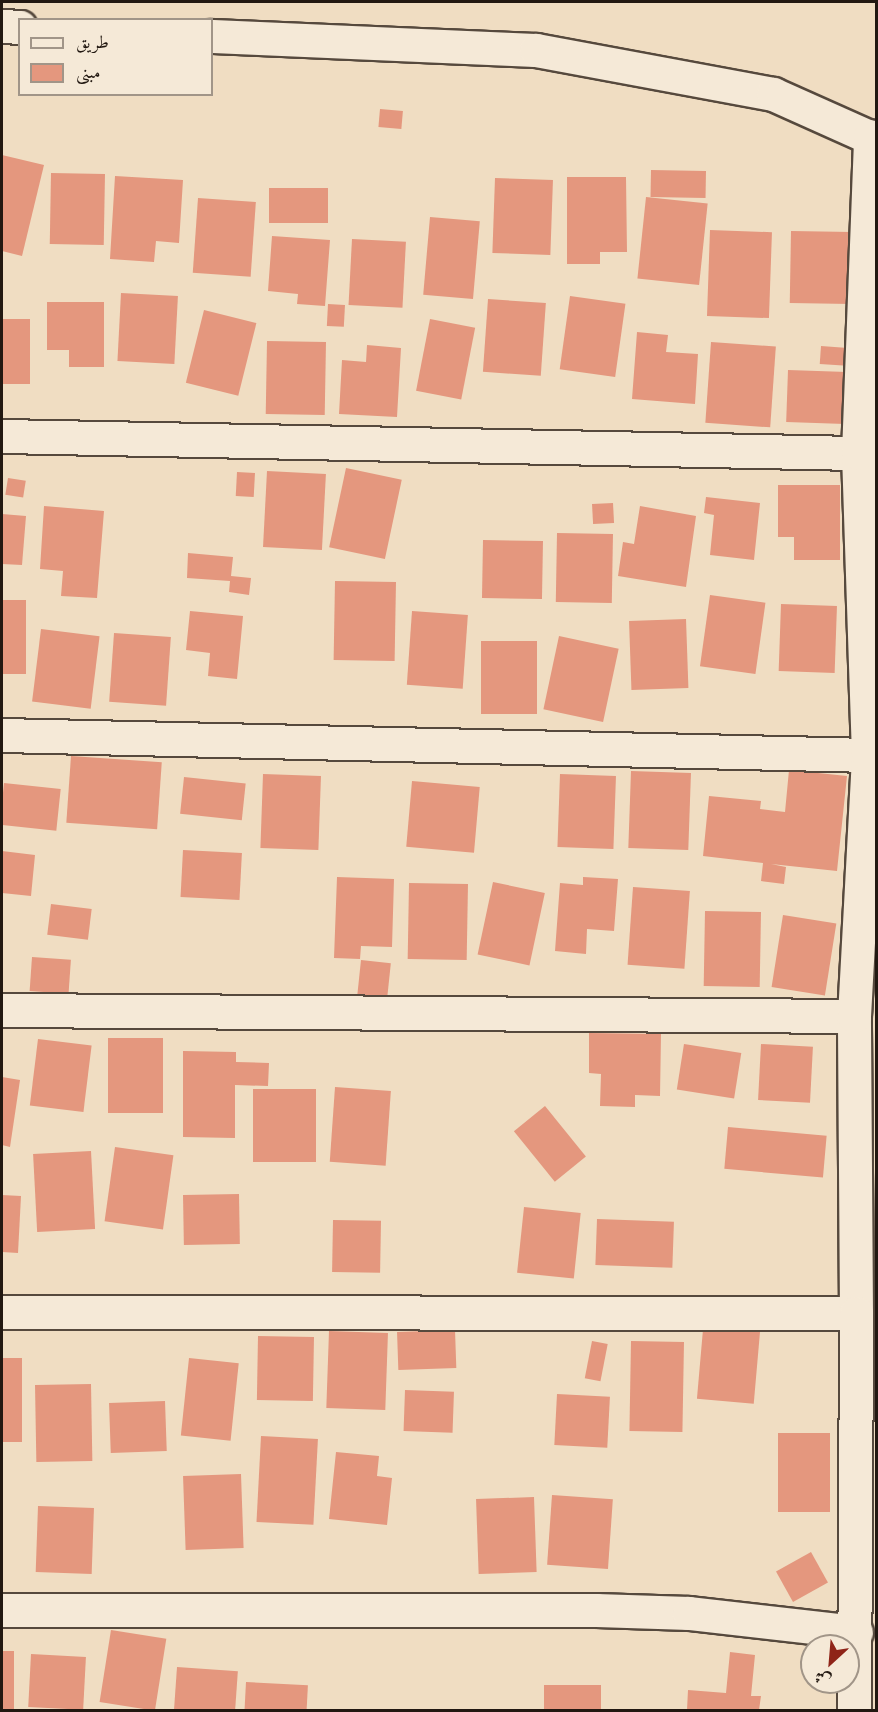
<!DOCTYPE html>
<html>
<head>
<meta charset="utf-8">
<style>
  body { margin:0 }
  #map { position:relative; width:878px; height:1712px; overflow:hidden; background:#f0ddc2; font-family:"IM FELL French Canon",Amiri,serif }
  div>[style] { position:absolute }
  .building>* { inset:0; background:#e4977e; transform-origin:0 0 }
  .roads { filter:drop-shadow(2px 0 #56493d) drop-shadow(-2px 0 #56493d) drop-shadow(0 2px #56493d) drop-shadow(0 -2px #56493d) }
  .minor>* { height:33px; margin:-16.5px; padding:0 16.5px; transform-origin:16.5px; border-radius:16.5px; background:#f5e9d7 }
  span { translate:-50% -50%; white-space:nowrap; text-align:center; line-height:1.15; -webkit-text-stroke:4.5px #f5e9d7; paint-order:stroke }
  .frame { position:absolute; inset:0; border:3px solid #221811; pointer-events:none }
  .legend { position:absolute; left:18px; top:18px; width:195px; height:78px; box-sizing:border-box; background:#f5e9d7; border:2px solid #a19588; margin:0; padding:8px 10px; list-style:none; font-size:18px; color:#221811 }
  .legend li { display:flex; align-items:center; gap:12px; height:30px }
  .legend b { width:30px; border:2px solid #a19588 }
  .north { position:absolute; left:800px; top:1634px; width:60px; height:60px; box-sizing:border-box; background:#f5e9d7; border:2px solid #a19588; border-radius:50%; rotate:206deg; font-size:16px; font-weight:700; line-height:24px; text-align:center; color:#221811 }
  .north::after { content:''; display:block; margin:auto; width:21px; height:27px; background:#8f2418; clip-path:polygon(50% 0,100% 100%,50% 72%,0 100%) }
</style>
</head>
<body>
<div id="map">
  <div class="building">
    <div style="left:380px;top:109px;width:23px;height:18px;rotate:5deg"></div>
    <div style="clip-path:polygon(2px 155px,44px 165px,22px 256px,2px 251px)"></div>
    <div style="left:651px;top:170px;width:55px;height:27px;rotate:1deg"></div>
    <div style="left:51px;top:173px;width:54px;height:71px;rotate:1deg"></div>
    <div style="clip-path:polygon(115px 176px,183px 180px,179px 243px,156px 241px,154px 262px,110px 259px)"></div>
    <div style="clip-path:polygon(567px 177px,626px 177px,627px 252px,600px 252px,600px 264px,567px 264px)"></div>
    <div style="left:495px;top:178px;width:58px;height:75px;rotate:2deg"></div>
    <div style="left:328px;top:188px;width:35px;height:59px;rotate:90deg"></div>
    <div style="left:646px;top:197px;width:62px;height:82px;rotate:6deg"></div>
    <div style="left:198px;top:198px;width:58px;height:75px;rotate:4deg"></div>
    <div style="left:430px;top:217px;width:50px;height:78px;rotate:5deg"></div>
    <div style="left:710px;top:230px;width:62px;height:86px;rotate:2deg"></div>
    <div style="left:791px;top:231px;width:61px;height:72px;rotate:1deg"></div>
    <div style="clip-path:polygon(272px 236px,330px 240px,325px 306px,297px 304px,298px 294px,268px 291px)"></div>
    <div style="left:352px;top:239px;width:54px;height:66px;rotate:3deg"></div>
    <div style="left:121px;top:293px;width:57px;height:68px;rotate:3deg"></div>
    <div style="left:570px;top:296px;width:56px;height:74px;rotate:8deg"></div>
    <div style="left:488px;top:299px;width:58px;height:73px;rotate:4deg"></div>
    <div style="clip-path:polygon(47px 302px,104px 302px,104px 367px,69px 367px,69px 350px,47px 350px)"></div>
    <div style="left:328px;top:304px;width:17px;height:22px;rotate:3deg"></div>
    <div style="left:204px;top:310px;width:54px;height:75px;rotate:14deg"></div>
    <div style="left:2px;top:319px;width:28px;height:65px"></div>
    <div style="left:430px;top:319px;width:46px;height:73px;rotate:11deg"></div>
    <div style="clip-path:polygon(637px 332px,668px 335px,666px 352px,698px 354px,695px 404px,632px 399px)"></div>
    <div style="left:267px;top:341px;width:59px;height:73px;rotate:1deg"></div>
    <div style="left:711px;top:342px;width:65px;height:81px;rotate:4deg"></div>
    <div style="clip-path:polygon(367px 345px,401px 348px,397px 417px,339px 414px,342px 360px,366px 362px)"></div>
    <div style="left:821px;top:346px;width:27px;height:18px;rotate:4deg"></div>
    <div style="left:788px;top:370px;width:59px;height:52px;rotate:2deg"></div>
    <div style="left:346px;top:468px;width:57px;height:81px;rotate:12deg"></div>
    <div style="left:267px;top:471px;width:59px;height:76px;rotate:3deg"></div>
    <div style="left:237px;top:472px;width:18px;height:24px;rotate:3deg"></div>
    <div style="left:8px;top:478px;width:18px;height:17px;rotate:9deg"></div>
    <div style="clip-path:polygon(778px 485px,840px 485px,840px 560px,794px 560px,794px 537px,778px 537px)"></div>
    <div style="clip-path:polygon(706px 497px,760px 503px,754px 560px,710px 555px,714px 515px,704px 513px)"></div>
    <div style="left:613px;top:503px;width:20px;height:21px;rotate:87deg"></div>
    <div style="clip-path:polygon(44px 506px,104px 511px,97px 598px,61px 596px,63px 571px,40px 569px)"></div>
    <div style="clip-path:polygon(640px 506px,696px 516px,686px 587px,618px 576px,623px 542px,634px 544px)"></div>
    <div style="clip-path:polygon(2px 514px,26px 516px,22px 565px,2px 564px)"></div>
    <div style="left:557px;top:533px;width:56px;height:69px;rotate:1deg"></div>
    <div style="left:483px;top:540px;width:60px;height:58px;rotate:1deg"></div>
    <div style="clip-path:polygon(188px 553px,233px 557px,231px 576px,251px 578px,249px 595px,229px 592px,230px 581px,187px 578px)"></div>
    <div style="left:335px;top:581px;width:61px;height:79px;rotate:1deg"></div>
    <div style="left:710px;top:595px;width:56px;height:72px;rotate:8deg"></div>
    <div style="left:2px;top:600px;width:24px;height:74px"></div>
    <div style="left:781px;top:604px;width:56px;height:67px;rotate:2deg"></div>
    <div style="clip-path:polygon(190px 611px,243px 616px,237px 679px,208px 676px,210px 653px,186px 650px)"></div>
    <div style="left:412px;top:611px;width:56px;height:74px;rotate:4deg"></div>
    <div style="left:686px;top:619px;width:69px;height:57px;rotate:88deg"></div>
    <div style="left:41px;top:629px;width:59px;height:73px;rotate:7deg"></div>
    <div style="left:114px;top:633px;width:57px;height:69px;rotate:4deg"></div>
    <div style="left:559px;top:636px;width:61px;height:75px;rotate:12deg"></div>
    <div style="left:481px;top:641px;width:56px;height:73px"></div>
    <div style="left:71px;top:756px;width:91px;height:67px;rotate:4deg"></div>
    <div style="clip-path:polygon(789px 770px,847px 776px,837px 871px,771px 864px,786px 867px,784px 884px,761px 881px,763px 863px,703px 856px,709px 796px,761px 801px,760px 809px,785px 812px)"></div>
    <div style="left:631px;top:771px;width:60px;height:77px;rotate:2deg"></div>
    <div style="left:263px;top:774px;width:58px;height:74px;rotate:2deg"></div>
    <div style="left:560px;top:774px;width:56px;height:73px;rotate:2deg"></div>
    <div style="left:184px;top:777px;width:62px;height:37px;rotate:6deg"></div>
    <div style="left:412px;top:781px;width:68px;height:66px;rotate:5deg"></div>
    <div style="left:4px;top:783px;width:57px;height:42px;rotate:6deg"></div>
    <div style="left:183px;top:850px;width:59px;height:47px;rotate:3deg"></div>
    <div style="clip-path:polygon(2px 851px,35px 855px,31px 896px,2px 893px)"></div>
    <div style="clip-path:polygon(337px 877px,394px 879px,392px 947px,361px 946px,360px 959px,334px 958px)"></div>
    <div style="clip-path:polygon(583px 877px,618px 879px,614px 931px,587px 929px,586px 954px,555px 951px,560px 883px,583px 885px)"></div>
    <div style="left:493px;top:882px;width:53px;height:74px;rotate:12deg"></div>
    <div style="left:409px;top:883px;width:59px;height:76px;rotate:1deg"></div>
    <div style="left:633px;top:887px;width:57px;height:78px;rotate:4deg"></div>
    <div style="left:51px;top:904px;width:41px;height:31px;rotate:7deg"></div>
    <div style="left:705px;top:911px;width:56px;height:75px;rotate:1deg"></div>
    <div style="left:783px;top:915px;width:54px;height:73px;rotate:9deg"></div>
    <div style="left:32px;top:957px;width:39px;height:34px;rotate:4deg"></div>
    <div style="left:361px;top:960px;width:30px;height:36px;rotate:6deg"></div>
    <div style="clip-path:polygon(589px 1033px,661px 1034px,660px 1096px,635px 1095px,635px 1107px,600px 1106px,601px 1074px,589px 1073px)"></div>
    <div style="left:108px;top:1038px;width:55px;height:75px"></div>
    <div style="left:38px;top:1039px;width:54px;height:67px;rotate:7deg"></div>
    <div style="left:684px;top:1044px;width:58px;height:46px;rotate:9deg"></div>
    <div style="left:761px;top:1044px;width:52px;height:56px;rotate:3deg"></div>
    <div style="clip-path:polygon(183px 1051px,236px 1052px,236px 1062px,269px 1063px,268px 1086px,235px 1085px,235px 1138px,183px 1137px)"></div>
    <div style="clip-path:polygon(2px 1077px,20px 1080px,10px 1147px,2px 1145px)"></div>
    <div style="left:335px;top:1087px;width:56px;height:75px;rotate:4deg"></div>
    <div style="left:253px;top:1089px;width:63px;height:73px"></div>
    <div style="left:545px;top:1106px;width:65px;height:40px;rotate:51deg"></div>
    <div style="left:728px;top:1127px;width:99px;height:42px;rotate:5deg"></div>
    <div style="left:115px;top:1147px;width:59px;height:75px;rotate:8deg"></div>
    <div style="left:91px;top:1151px;width:78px;height:58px;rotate:87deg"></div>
    <div style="left:239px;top:1194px;width:50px;height:56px;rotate:89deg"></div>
    <div style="clip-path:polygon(2px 1195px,21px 1196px,18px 1253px,2px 1252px)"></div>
    <div style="left:524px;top:1207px;width:57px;height:66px;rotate:6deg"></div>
    <div style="left:597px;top:1219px;width:77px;height:46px;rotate:2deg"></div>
    <div style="left:333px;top:1220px;width:48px;height:52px;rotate:1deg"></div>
    <div style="left:704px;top:1318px;width:57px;height:81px;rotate:5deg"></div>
    <div style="left:455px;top:1330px;width:38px;height:58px;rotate:88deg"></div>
    <div style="left:329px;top:1331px;width:59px;height:77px;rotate:2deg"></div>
    <div style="left:258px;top:1336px;width:56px;height:64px;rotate:1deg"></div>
    <div style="left:592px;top:1341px;width:16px;height:38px;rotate:11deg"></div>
    <div style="left:631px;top:1341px;width:53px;height:90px;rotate:1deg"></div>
    <div style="left:2px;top:1358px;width:20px;height:84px"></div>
    <div style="left:189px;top:1358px;width:50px;height:78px;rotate:6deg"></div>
    <div style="left:91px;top:1384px;width:77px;height:56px;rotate:89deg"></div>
    <div style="left:405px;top:1390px;width:49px;height:41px;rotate:2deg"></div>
    <div style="left:557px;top:1394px;width:53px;height:51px;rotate:3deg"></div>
    <div style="left:165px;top:1401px;width:50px;height:56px;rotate:88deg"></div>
    <div style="left:778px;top:1433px;width:52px;height:79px"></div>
    <div style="left:261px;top:1436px;width:57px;height:86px;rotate:3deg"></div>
    <div style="clip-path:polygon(336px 1452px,379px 1456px,377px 1476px,392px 1478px,387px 1525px,329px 1519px)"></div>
    <div style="left:241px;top:1474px;width:74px;height:58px;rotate:88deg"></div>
    <div style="left:552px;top:1495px;width:61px;height:70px;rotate:4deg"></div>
    <div style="left:534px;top:1497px;width:75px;height:58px;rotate:88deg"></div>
    <div style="left:38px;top:1506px;width:56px;height:66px;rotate:2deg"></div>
    <div style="left:811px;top:1552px;width:35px;height:40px;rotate:61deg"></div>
    <div style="left:111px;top:1630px;width:56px;height:73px;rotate:9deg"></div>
    <div style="left:2px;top:1651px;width:12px;height:59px"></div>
    <div style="clip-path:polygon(730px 1652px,755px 1655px,751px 1696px,761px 1696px,759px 1710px,687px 1710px,688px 1690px,726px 1693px)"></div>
    <div style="left:31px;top:1654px;width:55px;height:53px;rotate:3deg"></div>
    <div style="left:177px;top:1667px;width:61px;height:43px;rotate:4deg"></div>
    <div style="left:246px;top:1682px;width:62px;height:28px;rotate:3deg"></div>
    <div style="left:601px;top:1685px;width:25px;height:57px;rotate:90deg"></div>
  </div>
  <div class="roads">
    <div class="minor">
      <div style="left:2px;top:26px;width:18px;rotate:3deg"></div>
      <div style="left:212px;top:36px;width:324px;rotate:2.5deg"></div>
      <div style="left:536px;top:50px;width:241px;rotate:10.5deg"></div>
      <div style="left:773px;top:94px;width:113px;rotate:24.1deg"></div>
      <div style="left:2px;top:436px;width:856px;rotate:1.14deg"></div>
      <div style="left:2px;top:735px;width:866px;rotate:1.32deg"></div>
      <div style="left:2px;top:1010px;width:852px;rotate:0.4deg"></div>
      <div style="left:2px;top:1312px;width:854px;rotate:0.07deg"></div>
      <div style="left:856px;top:1313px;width:297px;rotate:-90.4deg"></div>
      <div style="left:854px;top:1016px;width:261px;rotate:-86.9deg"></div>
      <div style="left:868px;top:755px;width:302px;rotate:-91.9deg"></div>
      <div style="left:858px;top:453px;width:317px;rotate:-87.8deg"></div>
      <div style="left:2px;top:1610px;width:594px"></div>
      <div style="left:596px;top:1610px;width:93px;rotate:1.8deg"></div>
      <div style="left:689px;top:1613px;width:168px;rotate:6.5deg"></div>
      <div style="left:854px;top:1710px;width:397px;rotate:-89.7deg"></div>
    </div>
  </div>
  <div class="frame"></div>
  <ul class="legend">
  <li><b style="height:8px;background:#f5e9d7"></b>طريق</li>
  <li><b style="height:16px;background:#e4977e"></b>مبنى</li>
  </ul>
  <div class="north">ش</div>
</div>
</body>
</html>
